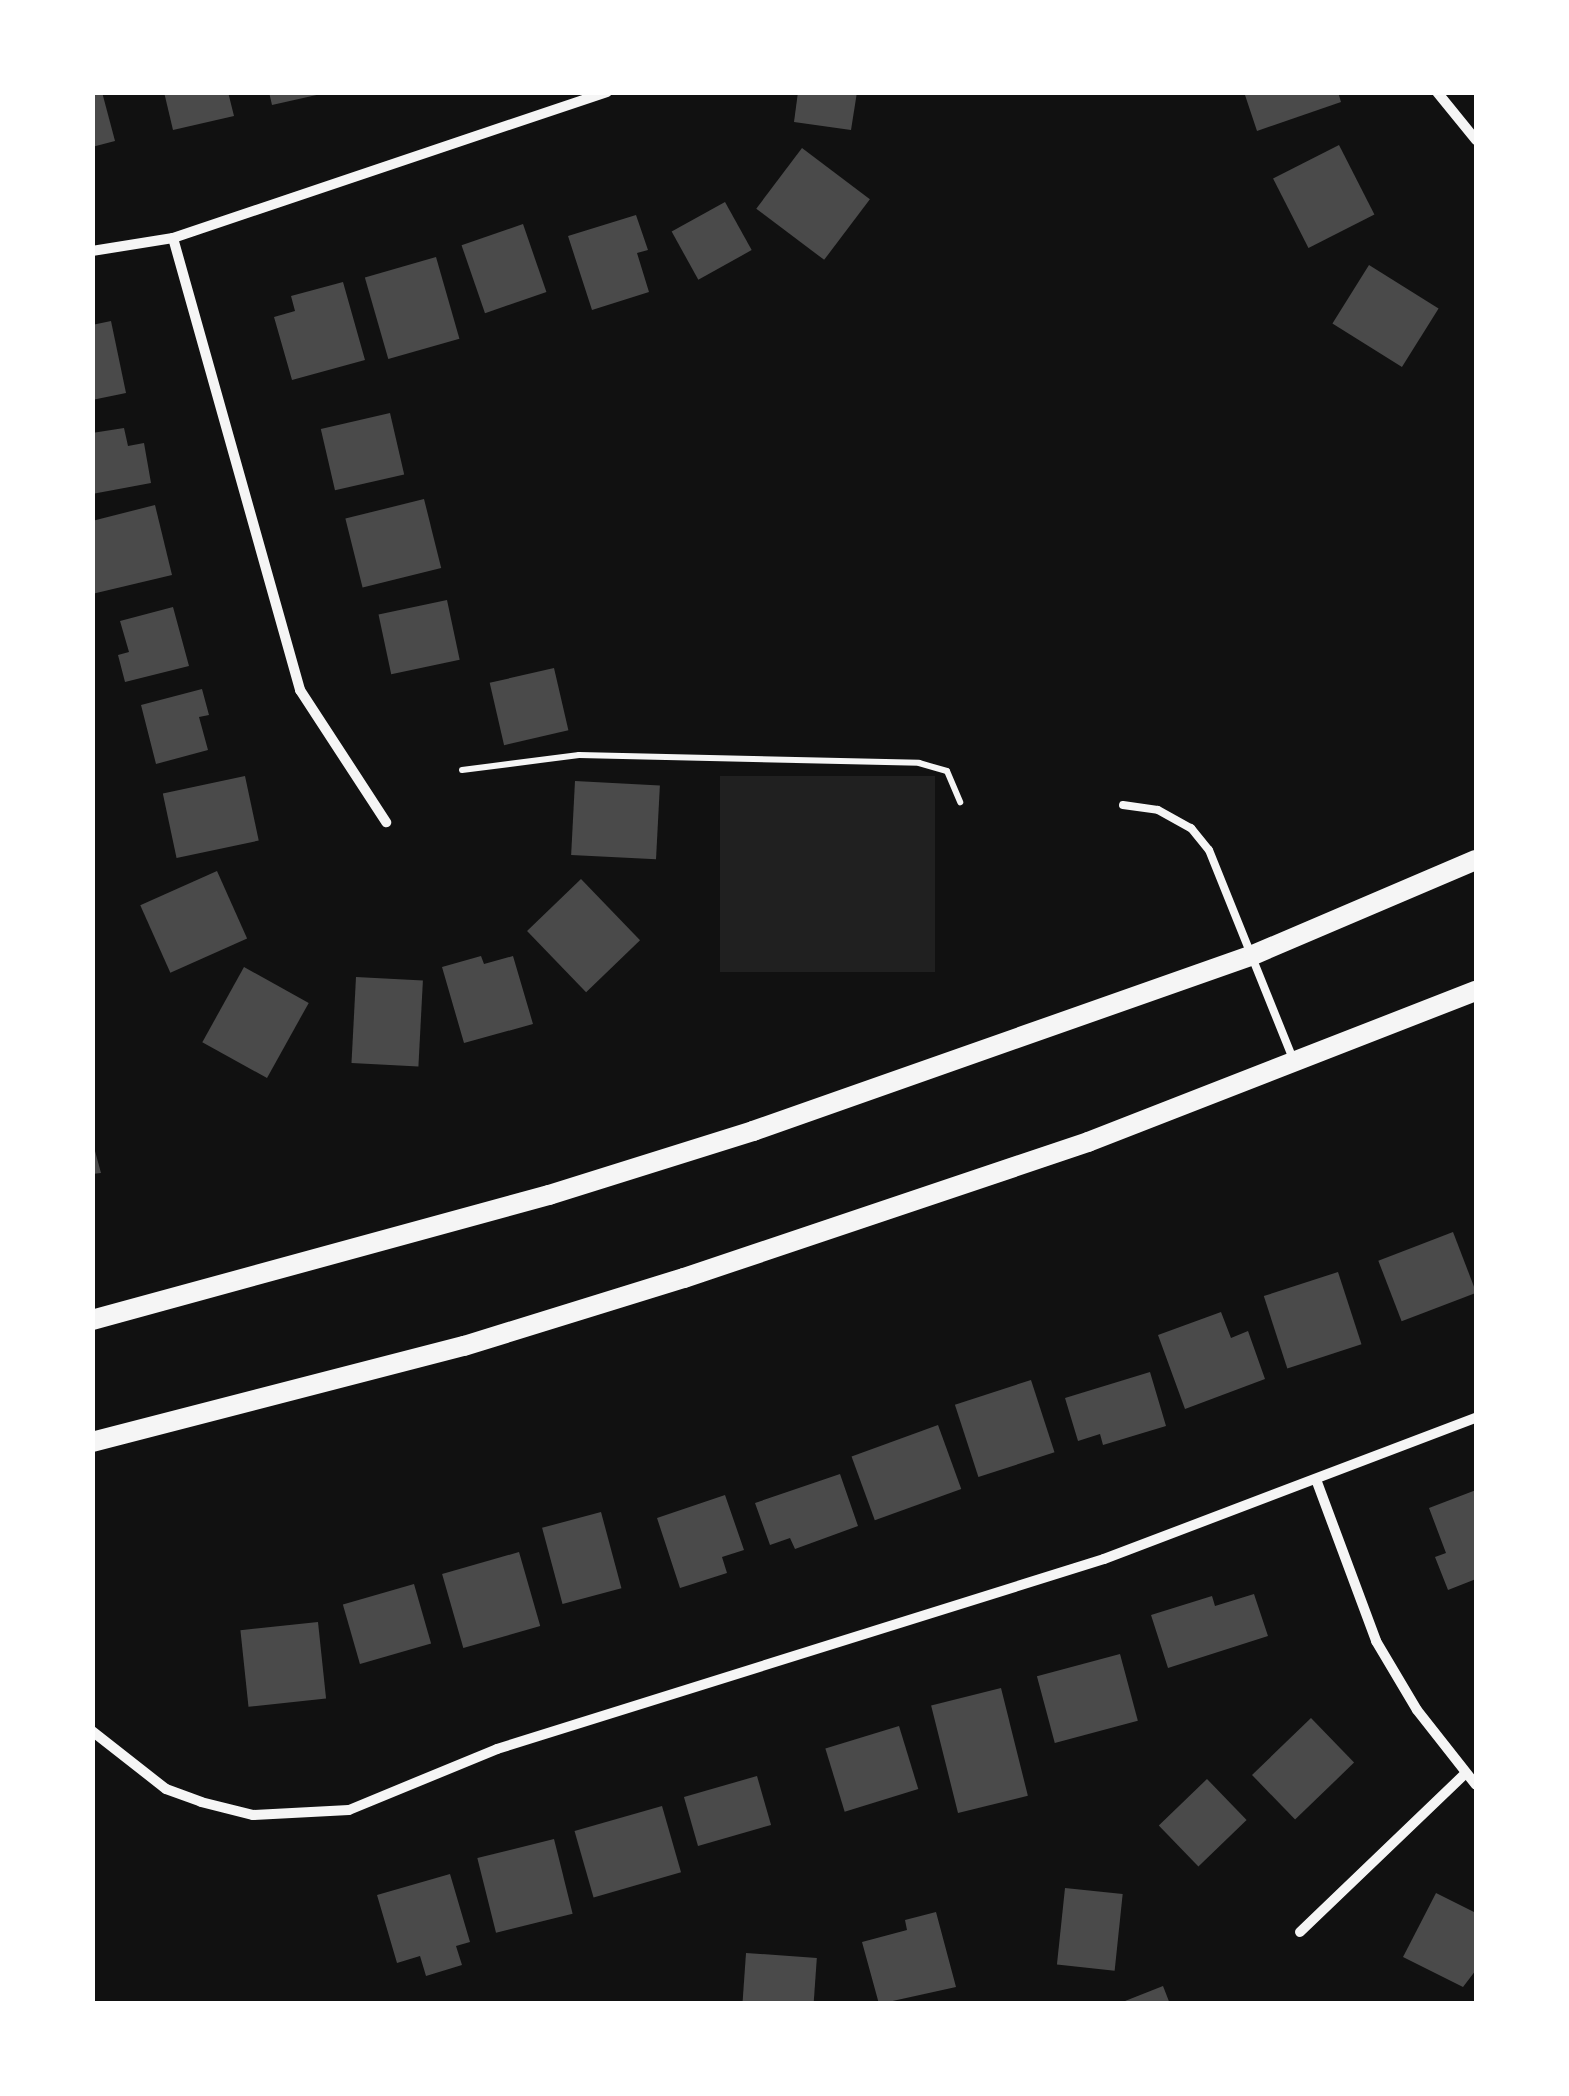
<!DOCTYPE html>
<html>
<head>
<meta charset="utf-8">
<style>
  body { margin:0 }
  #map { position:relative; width:1569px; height:2096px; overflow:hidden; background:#111; font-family:Mulish,sans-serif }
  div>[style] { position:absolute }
  .green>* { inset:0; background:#202020; transform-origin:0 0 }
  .building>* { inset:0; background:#4a4a4a; transform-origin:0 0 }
  .path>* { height:6px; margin:-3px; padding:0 3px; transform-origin:3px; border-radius:3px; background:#f5f5f5 }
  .service>* { height:8px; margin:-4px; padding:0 4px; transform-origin:4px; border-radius:4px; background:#f5f5f5 }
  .minor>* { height:10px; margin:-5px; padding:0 5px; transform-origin:5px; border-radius:5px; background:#f5f5f5 }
  .secondary>* { height:20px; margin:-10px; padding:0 10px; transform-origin:10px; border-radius:10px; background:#f5f5f5 }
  span { translate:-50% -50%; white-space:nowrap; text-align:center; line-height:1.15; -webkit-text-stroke:9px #fff; paint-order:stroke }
  .frame { position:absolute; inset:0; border:95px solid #fff; pointer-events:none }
</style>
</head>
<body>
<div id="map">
  <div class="green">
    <div style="left:935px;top:776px;width:196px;height:215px;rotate:90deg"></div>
  </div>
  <div class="building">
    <div style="clip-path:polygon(92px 92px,102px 92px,115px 141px,92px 147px)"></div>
    <div style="clip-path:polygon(164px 92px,228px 92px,234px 116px,173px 130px)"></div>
    <div style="clip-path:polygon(269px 92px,321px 92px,321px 94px,272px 105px)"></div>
    <div style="clip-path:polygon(798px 92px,857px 92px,851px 130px,794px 122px)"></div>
    <div style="clip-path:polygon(1244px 92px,1338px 92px,1341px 102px,1257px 131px)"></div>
    <div style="left:1339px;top:145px;width:78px;height:74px;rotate:63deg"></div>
    <div style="left:802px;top:148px;width:85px;height:76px;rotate:37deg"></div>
    <div style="left:725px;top:202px;width:55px;height:61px;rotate:61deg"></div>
    <div style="clip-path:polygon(636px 215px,648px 250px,637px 253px,649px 292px,592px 310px,568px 236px)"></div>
    <div style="left:523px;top:224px;width:72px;height:65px;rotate:71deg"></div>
    <div style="left:436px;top:257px;width:85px;height:74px;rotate:74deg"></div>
    <div style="left:1369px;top:265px;width:82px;height:69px;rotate:32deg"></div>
    <div style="clip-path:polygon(343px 282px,365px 360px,292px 380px,274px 317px,295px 311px,291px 296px)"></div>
    <div style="clip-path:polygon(111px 321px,126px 393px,92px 400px,92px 325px)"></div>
    <div style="left:390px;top:413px;width:63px;height:71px;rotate:77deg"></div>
    <div style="clip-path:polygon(124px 428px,128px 446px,144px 443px,151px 483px,92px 494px,92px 433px)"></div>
    <div style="left:424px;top:499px;width:71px;height:81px;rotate:76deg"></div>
    <div style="clip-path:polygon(155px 505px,172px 575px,92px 594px,92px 521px)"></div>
    <div style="left:447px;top:600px;width:61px;height:70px;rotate:78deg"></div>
    <div style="clip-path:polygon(173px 607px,189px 666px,125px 682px,118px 655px,129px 652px,120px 621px)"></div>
    <div style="left:554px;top:668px;width:64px;height:66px;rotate:77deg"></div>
    <div style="clip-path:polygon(202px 689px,209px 715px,199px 717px,208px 750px,156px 764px,141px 705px)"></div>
    <div style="left:245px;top:776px;width:66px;height:84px;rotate:78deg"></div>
    <div style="left:575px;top:781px;width:85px;height:74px;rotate:3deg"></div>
    <div style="left:217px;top:871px;width:74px;height:84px;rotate:66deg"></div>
    <div style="left:581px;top:879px;width:85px;height:75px;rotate:46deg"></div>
    <div style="clip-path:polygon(481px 956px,484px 964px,513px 956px,533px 1024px,464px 1043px,442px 967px)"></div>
    <div style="left:244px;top:967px;width:74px;height:86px;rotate:29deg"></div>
    <div style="left:356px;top:977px;width:67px;height:86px;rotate:3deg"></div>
    <div style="clip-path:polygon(92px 1140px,101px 1173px,92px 1174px)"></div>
    <div style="left:1453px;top:1232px;width:65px;height:80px;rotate:69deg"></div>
    <div style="left:1338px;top:1272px;width:76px;height:78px;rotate:72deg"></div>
    <div style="clip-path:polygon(1221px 1312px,1231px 1338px,1248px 1331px,1265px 1379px,1185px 1409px,1158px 1335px)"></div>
    <div style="clip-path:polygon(1150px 1372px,1166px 1426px,1103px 1445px,1100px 1434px,1078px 1441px,1065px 1398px)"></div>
    <div style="left:1031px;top:1380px;width:76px;height:80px;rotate:72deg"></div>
    <div style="left:938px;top:1425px;width:68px;height:92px;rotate:70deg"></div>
    <div style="clip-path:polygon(840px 1474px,858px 1526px,795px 1549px,790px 1538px,770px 1545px,755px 1503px)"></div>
    <div style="clip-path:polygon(1476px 1490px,1476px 1579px,1448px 1590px,1435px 1557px,1446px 1553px,1429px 1508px)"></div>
    <div style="clip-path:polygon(725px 1495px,744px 1550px,722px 1557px,727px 1573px,680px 1588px,657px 1518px)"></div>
    <div style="left:601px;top:1512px;width:79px;height:61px;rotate:75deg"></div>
    <div style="left:519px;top:1552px;width:77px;height:80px;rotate:74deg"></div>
    <div style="left:414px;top:1584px;width:62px;height:74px;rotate:74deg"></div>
    <div style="clip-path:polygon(1254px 1594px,1268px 1636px,1168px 1668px,1151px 1615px,1212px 1596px,1215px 1606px)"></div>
    <div style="left:318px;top:1622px;width:77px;height:78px;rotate:84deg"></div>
    <div style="left:1120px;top:1654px;width:69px;height:86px;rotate:75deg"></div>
    <div style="left:1001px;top:1688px;width:111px;height:72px;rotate:76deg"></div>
    <div style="left:1311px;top:1718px;width:62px;height:82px;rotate:46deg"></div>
    <div style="left:899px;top:1726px;width:66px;height:77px;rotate:73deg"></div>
    <div style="left:757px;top:1776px;width:51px;height:76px;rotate:74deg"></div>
    <div style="left:1207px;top:1779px;width:57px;height:67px;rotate:46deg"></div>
    <div style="left:662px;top:1806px;width:69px;height:91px;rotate:74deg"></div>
    <div style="left:554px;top:1839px;width:77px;height:79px;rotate:76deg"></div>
    <div style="clip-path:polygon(450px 1874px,470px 1942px,456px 1946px,462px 1965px,426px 1976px,420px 1956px,397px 1963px,377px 1895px)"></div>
    <div style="left:1065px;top:1888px;width:58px;height:77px;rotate:6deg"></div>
    <div style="clip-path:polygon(1436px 1893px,1476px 1913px,1476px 1970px,1463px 1987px,1403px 1957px)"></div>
    <div style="clip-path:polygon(936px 1912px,956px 1987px,879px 2004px,862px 1942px,907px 1930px,905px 1920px)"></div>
    <div style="left:746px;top:1953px;width:71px;height:51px;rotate:4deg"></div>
    <div style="clip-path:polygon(1163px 1986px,1170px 2004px,1120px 2004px,1120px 2003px)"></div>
  </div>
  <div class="path">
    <div style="left:462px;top:770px;width:118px;rotate:-7.3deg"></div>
    <div style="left:579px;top:755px;width:340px;rotate:1.3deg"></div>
    <div style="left:919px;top:763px;width:29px;rotate:16deg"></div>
    <div style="left:947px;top:771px;width:34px;rotate:67deg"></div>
  </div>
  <div class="service">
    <div style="left:1123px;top:805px;width:35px;rotate:8deg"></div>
    <div style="left:1158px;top:810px;width:38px;rotate:29deg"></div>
    <div style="left:1191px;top:828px;width:28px;rotate:51deg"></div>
    <div style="left:1209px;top:850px;width:225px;rotate:68.1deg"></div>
  </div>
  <div class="minor">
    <div style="left:1437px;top:92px;width:62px;rotate:50.9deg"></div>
    <div style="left:173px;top:238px;width:470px;rotate:74.3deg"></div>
    <div style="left:300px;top:690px;width:158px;rotate:56.9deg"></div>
    <div style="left:92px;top:251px;width:82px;rotate:-9.1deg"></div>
    <div style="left:173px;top:238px;width:458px;rotate:-18.6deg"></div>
    <div style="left:1317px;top:1482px;width:170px;rotate:69.6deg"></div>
    <div style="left:1376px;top:1641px;width:80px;rotate:59.3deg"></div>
    <div style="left:1417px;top:1710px;width:95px;rotate:51.8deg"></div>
    <div style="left:92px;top:1731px;width:94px;rotate:38.1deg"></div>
    <div style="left:166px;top:1789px;width:37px;rotate:20deg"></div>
    <div style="left:201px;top:1802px;width:54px;rotate:14deg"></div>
    <div style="left:253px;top:1815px;width:96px;rotate:-3deg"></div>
    <div style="left:349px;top:1810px;width:160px;rotate:-22.4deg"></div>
    <div style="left:497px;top:1749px;width:636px;rotate:-17.38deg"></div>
    <div style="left:1104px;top:1559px;width:398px;rotate:-20.8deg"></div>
    <div style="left:1300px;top:1932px;width:227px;rotate:-43.8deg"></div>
  </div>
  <div class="secondary">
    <div style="left:92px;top:1320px;width:474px;rotate:-15.3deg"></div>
    <div style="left:549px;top:1195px;width:214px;rotate:-17.4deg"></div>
    <div style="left:753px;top:1131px;width:530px;rotate:-19.39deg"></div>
    <div style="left:1253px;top:955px;width:242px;rotate:-23.1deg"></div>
    <div style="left:92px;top:1442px;width:384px;rotate:-14.5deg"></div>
    <div style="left:464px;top:1346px;width:230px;rotate:-17.2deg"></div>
    <div style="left:684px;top:1278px;width:426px;rotate:-18.6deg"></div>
    <div style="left:1088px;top:1142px;width:416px;rotate:-21.3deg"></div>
  </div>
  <div class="frame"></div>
</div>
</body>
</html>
